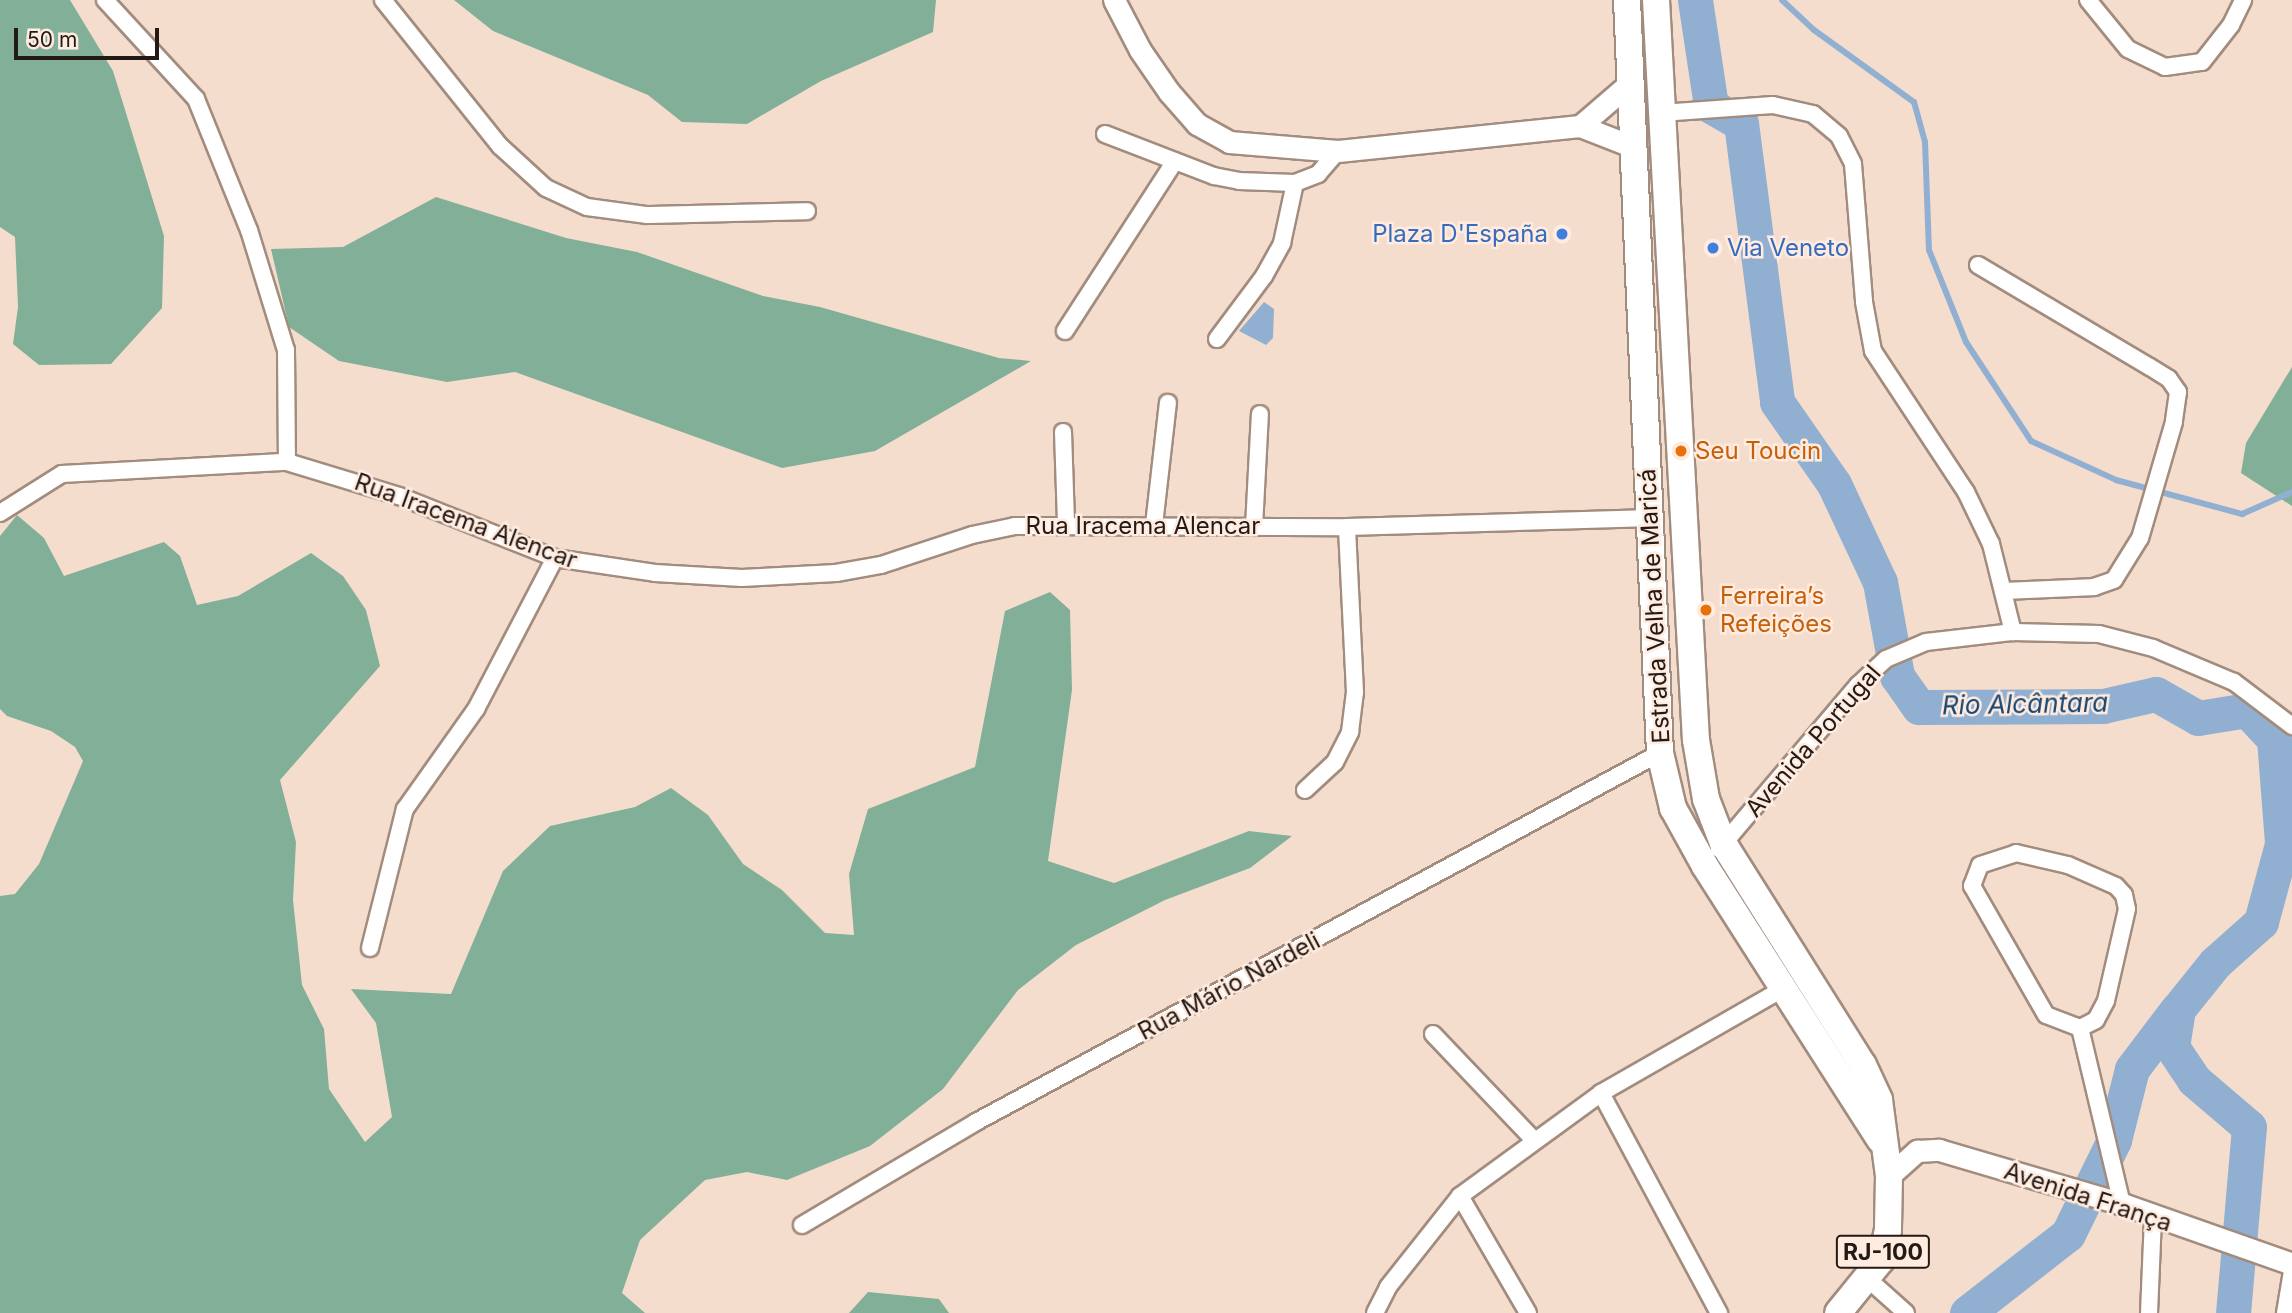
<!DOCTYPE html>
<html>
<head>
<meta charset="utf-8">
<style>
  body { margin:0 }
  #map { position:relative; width:2292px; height:1313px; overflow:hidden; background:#f5ddce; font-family:Inter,sans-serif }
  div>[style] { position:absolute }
  .forest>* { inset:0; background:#82af98 }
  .water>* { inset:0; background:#91b0d1 }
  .stream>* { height:6px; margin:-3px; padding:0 3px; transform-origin:3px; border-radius:3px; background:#91b0d1 }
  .river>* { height:35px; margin:-17.5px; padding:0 17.5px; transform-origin:17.5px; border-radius:17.5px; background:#91b0d1 }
  .roads { filter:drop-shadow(2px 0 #a28c7e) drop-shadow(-2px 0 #a28c7e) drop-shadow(0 2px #a28c7e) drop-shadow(0 -2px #a28c7e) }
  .minor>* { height:16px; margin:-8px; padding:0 8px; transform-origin:8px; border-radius:8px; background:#fff }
  .tertiary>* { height:21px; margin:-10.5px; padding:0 10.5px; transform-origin:10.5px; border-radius:10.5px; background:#fff }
  .primary>* { height:26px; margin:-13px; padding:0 13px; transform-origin:13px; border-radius:13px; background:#fff }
  .dots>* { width:19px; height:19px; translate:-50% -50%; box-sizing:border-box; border:4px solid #ffebdf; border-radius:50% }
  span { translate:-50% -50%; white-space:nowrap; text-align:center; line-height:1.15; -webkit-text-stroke:5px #ffebdf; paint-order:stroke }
  .shield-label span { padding:2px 5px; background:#ffebdf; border:2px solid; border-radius:5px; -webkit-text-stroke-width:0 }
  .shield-label { font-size:23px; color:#231a15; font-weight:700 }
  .shop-label { font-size:24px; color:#366cbe }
  .right { translate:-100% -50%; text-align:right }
  .left { translate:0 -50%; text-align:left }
  .food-label { font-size:24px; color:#c56008 }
  .street-label { font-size:24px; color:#231a15 }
  .water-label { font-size:26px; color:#1a4873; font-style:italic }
  .scale { position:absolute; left:14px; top:28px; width:145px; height:32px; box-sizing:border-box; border:4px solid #231a15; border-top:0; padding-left:9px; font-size:21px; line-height:24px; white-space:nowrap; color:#231a15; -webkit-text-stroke:5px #ffebdf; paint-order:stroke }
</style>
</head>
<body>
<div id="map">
  <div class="forest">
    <div style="clip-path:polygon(0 0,70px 0,113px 71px,164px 236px,162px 308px,111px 364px,39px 365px,13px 344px,18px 307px,15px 237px,0 227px)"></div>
    <div style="clip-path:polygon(454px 0,936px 0,933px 32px,821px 81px,747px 124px,682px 122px,648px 95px,493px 31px)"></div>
    <div style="clip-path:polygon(436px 197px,566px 238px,637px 252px,763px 296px,820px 307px,999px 358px,1031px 361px,875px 451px,782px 468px,515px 372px,447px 382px,339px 361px,289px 327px,271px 249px,343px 247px)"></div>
    <div style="clip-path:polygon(2292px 367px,2292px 506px,2241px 473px,2246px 443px)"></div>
    <div style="clip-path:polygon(17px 515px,44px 538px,64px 576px,164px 542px,180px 556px,197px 605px,238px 596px,311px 553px,343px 576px,366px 610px,380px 666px,280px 780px,296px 842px,293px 900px,302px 985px,324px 1029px,329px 1089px,365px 1142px,392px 1117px,376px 1023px,351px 989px,451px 994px,503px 871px,550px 826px,635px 807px,671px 788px,708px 815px,743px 864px,782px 890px,825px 933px,854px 935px,849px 874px,868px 809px,975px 767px,1005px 611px,1050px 592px,1070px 610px,1072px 690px,1048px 861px,1114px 883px,1249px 831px,1292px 836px,1250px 868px,1165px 900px,1076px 945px,1018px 990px,943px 1089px,870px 1146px,787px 1180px,747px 1172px,705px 1180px,640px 1240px,622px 1293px,645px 1313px,0 1313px,0 896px,15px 894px,39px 864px,83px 761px,75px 747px,51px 731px,7px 716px,0 709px,0 536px)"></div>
    <div style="clip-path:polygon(868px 1292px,939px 1299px,949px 1313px,849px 1313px)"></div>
  </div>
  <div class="water">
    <div style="clip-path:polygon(1264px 302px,1274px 309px,1273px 338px,1266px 345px,1239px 331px)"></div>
  </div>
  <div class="stream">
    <div style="left:1782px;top:0;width:44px;rotate:43.2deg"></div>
    <div style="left:1814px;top:30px;width:123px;rotate:35.8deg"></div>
    <div style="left:1914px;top:102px;width:41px;rotate:74.6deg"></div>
    <div style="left:1925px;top:142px;width:108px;rotate:87.9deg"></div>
    <div style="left:1929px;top:250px;width:99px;rotate:68.1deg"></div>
    <div style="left:1966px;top:342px;width:118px;rotate:56.7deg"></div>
    <div style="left:2031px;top:441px;width:94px;rotate:24.6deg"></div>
    <div style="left:2116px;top:480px;width:131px;rotate:15.1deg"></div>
    <div style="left:2242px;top:514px;width:55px;rotate:-23.7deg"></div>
  </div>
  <div class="river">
    <div style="left:1695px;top:0;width:107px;rotate:81.4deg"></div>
    <div style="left:1711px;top:106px;width:34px;rotate:30deg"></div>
    <div style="left:1741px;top:123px;width:281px;rotate:82.6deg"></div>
    <div style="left:1777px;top:402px;width:100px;rotate:55.2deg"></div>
    <div style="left:1834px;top:484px;width:108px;rotate:64.9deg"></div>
    <div style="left:1880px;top:582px;width:96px;rotate:79.7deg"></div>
    <div style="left:1897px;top:676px;width:38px;rotate:55deg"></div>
    <div style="left:1919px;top:707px;width:184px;rotate:-0.3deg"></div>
    <div style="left:2103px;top:706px;width:54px;rotate:-12.8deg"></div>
    <div style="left:2156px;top:694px;width:48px;rotate:29.7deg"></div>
    <div style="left:2198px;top:718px;width:50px;rotate:-9.3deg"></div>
    <div style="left:2247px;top:710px;width:40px;rotate:47deg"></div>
    <div style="left:2274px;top:739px;width:105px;rotate:85.6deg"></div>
    <div style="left:2282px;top:844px;width:81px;rotate:105.1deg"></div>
    <div style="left:2261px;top:922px;width:62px;rotate:138.3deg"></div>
    <div style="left:2215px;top:963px;width:59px;rotate:128.8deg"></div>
    <div style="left:2178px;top:1009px;width:38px;rotate:99deg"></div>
    <div style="left:2172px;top:1047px;width:40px;rotate:56deg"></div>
    <div style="left:2194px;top:1080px;width:72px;rotate:40.5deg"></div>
    <div style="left:2249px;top:1127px;width:187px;rotate:94.9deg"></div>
    <div style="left:1967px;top:1313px;width:128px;rotate:-38deg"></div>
    <div style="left:2068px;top:1234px;width:105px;rotate:-63.9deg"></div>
    <div style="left:2114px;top:1140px;width:73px;rotate:-75.8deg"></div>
    <div style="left:2132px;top:1069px;width:73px;rotate:-52.8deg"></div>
  </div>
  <div class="roads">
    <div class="minor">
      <div style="left:105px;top:0;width:134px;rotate:47.4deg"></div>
      <div style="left:196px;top:99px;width:141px;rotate:68deg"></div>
      <div style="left:249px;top:230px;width:126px;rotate:72.9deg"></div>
      <div style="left:286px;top:350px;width:112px;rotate:89.5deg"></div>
      <div style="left:383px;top:0;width:187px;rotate:51.3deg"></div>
      <div style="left:500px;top:146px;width:62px;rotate:42.4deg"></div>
      <div style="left:546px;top:188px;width:45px;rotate:24.9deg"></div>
      <div style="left:587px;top:207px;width:61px;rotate:7.6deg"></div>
      <div style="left:647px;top:215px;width:160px;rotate:-1.4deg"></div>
      <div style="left:2088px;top:0;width:63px;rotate:50.8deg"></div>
      <div style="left:2128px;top:49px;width:41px;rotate:25.9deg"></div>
      <div style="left:2165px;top:67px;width:37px;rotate:-8deg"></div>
      <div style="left:2202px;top:62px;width:47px;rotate:-51.9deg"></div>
      <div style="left:2231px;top:25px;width:28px;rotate:-64deg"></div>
      <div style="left:1661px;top:113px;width:112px;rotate:-4.1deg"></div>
      <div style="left:1773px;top:105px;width:41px;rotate:12.7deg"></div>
      <div style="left:1813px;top:114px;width:34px;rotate:40deg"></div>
      <div style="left:1839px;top:136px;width:31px;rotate:63deg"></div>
      <div style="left:1853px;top:164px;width:138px;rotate:85.4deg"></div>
      <div style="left:1864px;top:302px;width:50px;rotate:79.6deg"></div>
      <div style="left:1873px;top:351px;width:169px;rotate:56.6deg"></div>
      <div style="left:1966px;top:492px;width:58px;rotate:64.3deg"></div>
      <div style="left:1991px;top:544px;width:91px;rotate:76deg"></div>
      <div style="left:1105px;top:134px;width:117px;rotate:21.1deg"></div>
      <div style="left:1214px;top:176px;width:25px;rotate:11deg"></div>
      <div style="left:1239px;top:181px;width:56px;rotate:2deg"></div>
      <div style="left:1295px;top:183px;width:25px;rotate:-21deg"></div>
      <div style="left:1318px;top:174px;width:30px;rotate:-49deg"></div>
      <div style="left:1978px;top:265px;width:200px;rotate:30.7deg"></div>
      <div style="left:2150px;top:367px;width:22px;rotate:32deg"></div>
      <div style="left:2169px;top:379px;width:16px;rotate:55deg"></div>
      <div style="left:2178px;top:392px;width:30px;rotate:98deg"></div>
      <div style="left:2174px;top:422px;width:121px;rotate:106.3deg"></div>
      <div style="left:2140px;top:538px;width:49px;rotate:121.8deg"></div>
      <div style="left:2114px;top:580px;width:21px;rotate:161deg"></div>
      <div style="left:2094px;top:587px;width:88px;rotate:177.4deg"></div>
      <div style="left:1065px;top:331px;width:202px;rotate:-57.1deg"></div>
      <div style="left:1217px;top:339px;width:79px;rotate:-53.3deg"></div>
      <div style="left:1264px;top:276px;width:38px;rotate:-61deg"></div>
      <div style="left:1282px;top:243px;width:61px;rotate:-77.8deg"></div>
      <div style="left:1063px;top:432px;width:91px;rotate:88.1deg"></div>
      <div style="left:0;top:513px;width:73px;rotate:-32.2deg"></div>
      <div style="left:62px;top:474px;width:225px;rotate:-3.1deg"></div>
      <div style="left:287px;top:462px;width:117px;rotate:16.9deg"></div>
      <div style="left:399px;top:496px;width:168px;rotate:21.7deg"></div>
      <div style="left:555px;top:558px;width:101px;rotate:8.5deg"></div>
      <div style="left:655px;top:573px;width:87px;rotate:3.3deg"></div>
      <div style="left:742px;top:578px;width:94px;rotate:-3deg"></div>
      <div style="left:836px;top:573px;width:46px;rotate:-10.1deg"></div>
      <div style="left:881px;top:565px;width:96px;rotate:-18.2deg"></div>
      <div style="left:972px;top:535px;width:44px;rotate:-11.8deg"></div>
      <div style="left:1015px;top:526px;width:332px;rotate:0.2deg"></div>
      <div style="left:1347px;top:527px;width:305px;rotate:-1.7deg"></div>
      <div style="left:1154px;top:525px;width:123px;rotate:-83.5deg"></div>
      <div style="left:1254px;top:527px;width:113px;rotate:-87deg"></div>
      <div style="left:1305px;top:790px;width:41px;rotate:-43deg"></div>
      <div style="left:1335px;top:762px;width:34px;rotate:-63deg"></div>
      <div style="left:1350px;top:732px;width:40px;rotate:-82.9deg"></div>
      <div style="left:1355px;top:692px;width:165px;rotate:-92.8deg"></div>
      <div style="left:1719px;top:849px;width:215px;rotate:-49.7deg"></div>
      <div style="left:1858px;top:685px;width:38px;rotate:-43deg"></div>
      <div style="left:1886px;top:659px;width:43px;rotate:-23deg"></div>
      <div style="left:1926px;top:642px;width:88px;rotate:-6.6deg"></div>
      <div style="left:2013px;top:632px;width:86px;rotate:1.3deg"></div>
      <div style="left:2099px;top:634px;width:56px;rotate:14.5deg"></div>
      <div style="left:2153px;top:648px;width:88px;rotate:22.8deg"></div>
      <div style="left:2234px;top:682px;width:73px;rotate:37.2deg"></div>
      <div style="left:2016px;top:853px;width:53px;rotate:13deg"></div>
      <div style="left:2068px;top:865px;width:52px;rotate:23.6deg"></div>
      <div style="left:2116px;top:886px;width:12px;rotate:48deg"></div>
      <div style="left:2124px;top:895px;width:14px;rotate:78deg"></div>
      <div style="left:2127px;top:909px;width:94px;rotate:102.9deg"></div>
      <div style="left:2106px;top:1001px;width:21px;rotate:118deg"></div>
      <div style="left:2096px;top:1020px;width:18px;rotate:153deg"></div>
      <div style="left:2080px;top:1028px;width:36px;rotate:-159deg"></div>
      <div style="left:2046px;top:1015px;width:149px;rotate:-119.8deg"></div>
      <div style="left:1972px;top:886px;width:22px;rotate:-69deg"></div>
      <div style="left:1980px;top:865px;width:38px;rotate:-18deg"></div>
      <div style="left:370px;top:948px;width:143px;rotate:-75.9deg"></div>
      <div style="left:405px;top:809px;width:123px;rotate:-54.6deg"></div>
      <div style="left:476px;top:709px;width:170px;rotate:-62.4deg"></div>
      <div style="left:2080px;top:1028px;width:181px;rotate:76.6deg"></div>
      <div style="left:1433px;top:1034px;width:146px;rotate:46.4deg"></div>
      <div style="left:1601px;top:1093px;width:250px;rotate:61.8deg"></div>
      <div style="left:1460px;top:1196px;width:135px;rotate:59.8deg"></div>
      <div style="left:802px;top:1225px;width:202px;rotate:-30.6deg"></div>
      <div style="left:976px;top:1122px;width:777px;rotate:-28.35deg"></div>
      <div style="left:1868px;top:1279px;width:51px;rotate:41.8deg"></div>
      <div style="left:1375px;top:1313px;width:29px;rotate:-63deg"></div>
      <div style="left:1388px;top:1287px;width:116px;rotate:-51.6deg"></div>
      <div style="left:1460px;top:1196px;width:175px;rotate:-36.1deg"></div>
      <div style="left:1601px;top:1093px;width:213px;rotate:-29.8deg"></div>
      <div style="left:2149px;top:1313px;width:95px;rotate:-87.6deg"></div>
      <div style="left:2285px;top:1313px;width:43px;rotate:-80.5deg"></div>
    </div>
    <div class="tertiary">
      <div style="left:1114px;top:0;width:56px;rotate:62.5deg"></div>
      <div style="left:1140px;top:50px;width:51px;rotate:55.4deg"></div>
      <div style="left:1169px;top:92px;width:43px;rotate:48.8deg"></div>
      <div style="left:1197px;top:124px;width:37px;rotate:29deg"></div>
      <div style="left:1229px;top:142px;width:109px;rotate:4.7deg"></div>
      <div style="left:1338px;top:151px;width:243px;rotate:-5.9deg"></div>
      <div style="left:1580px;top:126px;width:55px;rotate:21.4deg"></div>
      <div style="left:1580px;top:126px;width:66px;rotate:-40.7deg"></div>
      <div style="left:1889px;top:1176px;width:38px;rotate:-42deg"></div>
      <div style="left:1917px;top:1151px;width:22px;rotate:-3deg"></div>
      <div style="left:1939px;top:1150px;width:191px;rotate:16.4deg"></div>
      <div style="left:2122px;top:1204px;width:180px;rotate:19.4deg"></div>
    </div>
    <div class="primary">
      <div style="left:1627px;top:0;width:754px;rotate:87.49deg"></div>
      <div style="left:1660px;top:753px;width:57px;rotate:76.7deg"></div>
      <div style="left:1673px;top:808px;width:66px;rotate:61.1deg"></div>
      <div style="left:1705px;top:866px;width:325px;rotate:57.4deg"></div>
      <div style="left:1656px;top:0;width:741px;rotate:86.91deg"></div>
      <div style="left:1696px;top:740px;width:60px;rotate:80.4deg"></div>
      <div style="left:1706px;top:799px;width:47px;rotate:68.9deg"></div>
      <div style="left:1723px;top:843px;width:262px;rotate:57.8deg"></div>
      <div style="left:1863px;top:1065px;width:38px;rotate:65deg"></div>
      <div style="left:1879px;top:1100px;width:77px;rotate:82.5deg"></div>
      <div style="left:1889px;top:1176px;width:54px;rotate:91.1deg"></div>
      <div style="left:1888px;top:1230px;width:31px;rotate:103deg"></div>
      <div style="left:1881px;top:1260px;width:68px;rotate:129.1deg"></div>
    </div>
  </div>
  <div class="dots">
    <div style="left:1562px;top:234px;background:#3f7fe0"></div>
    <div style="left:1713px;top:248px;background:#3f7fe0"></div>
    <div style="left:1681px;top:451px;background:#e8710a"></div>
    <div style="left:1706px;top:610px;background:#e8710a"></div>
  </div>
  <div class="shield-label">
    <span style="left:1883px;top:1252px">RJ-100</span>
  </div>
  <div class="shop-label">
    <span class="right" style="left:1548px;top:234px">Plaza D'España</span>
    <span class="left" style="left:1727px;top:248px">Via Veneto</span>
  </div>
  <div class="food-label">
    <span class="left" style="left:1695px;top:451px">Seu Toucin</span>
    <span class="left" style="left:1720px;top:610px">Ferreira’s<br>Refeições</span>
  </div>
  <div class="street-label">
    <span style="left:466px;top:521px;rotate:20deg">Rua Iracema Alencar</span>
    <span style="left:1143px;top:526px">Rua Iracema Alencar</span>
    <span style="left:1654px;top:606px;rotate:-93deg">Estrada Velha de Maricá</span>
    <span style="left:1813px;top:741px;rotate:-49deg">Avenida Portugal</span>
    <span style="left:1229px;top:986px;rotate:-28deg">Rua Mário Nardeli</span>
    <span style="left:2088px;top:1197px;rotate:18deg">Avenida França</span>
  </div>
  <div class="water-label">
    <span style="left:2025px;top:704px;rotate:-1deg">Rio Alcântara</span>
  </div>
  <div class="scale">50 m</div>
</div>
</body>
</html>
